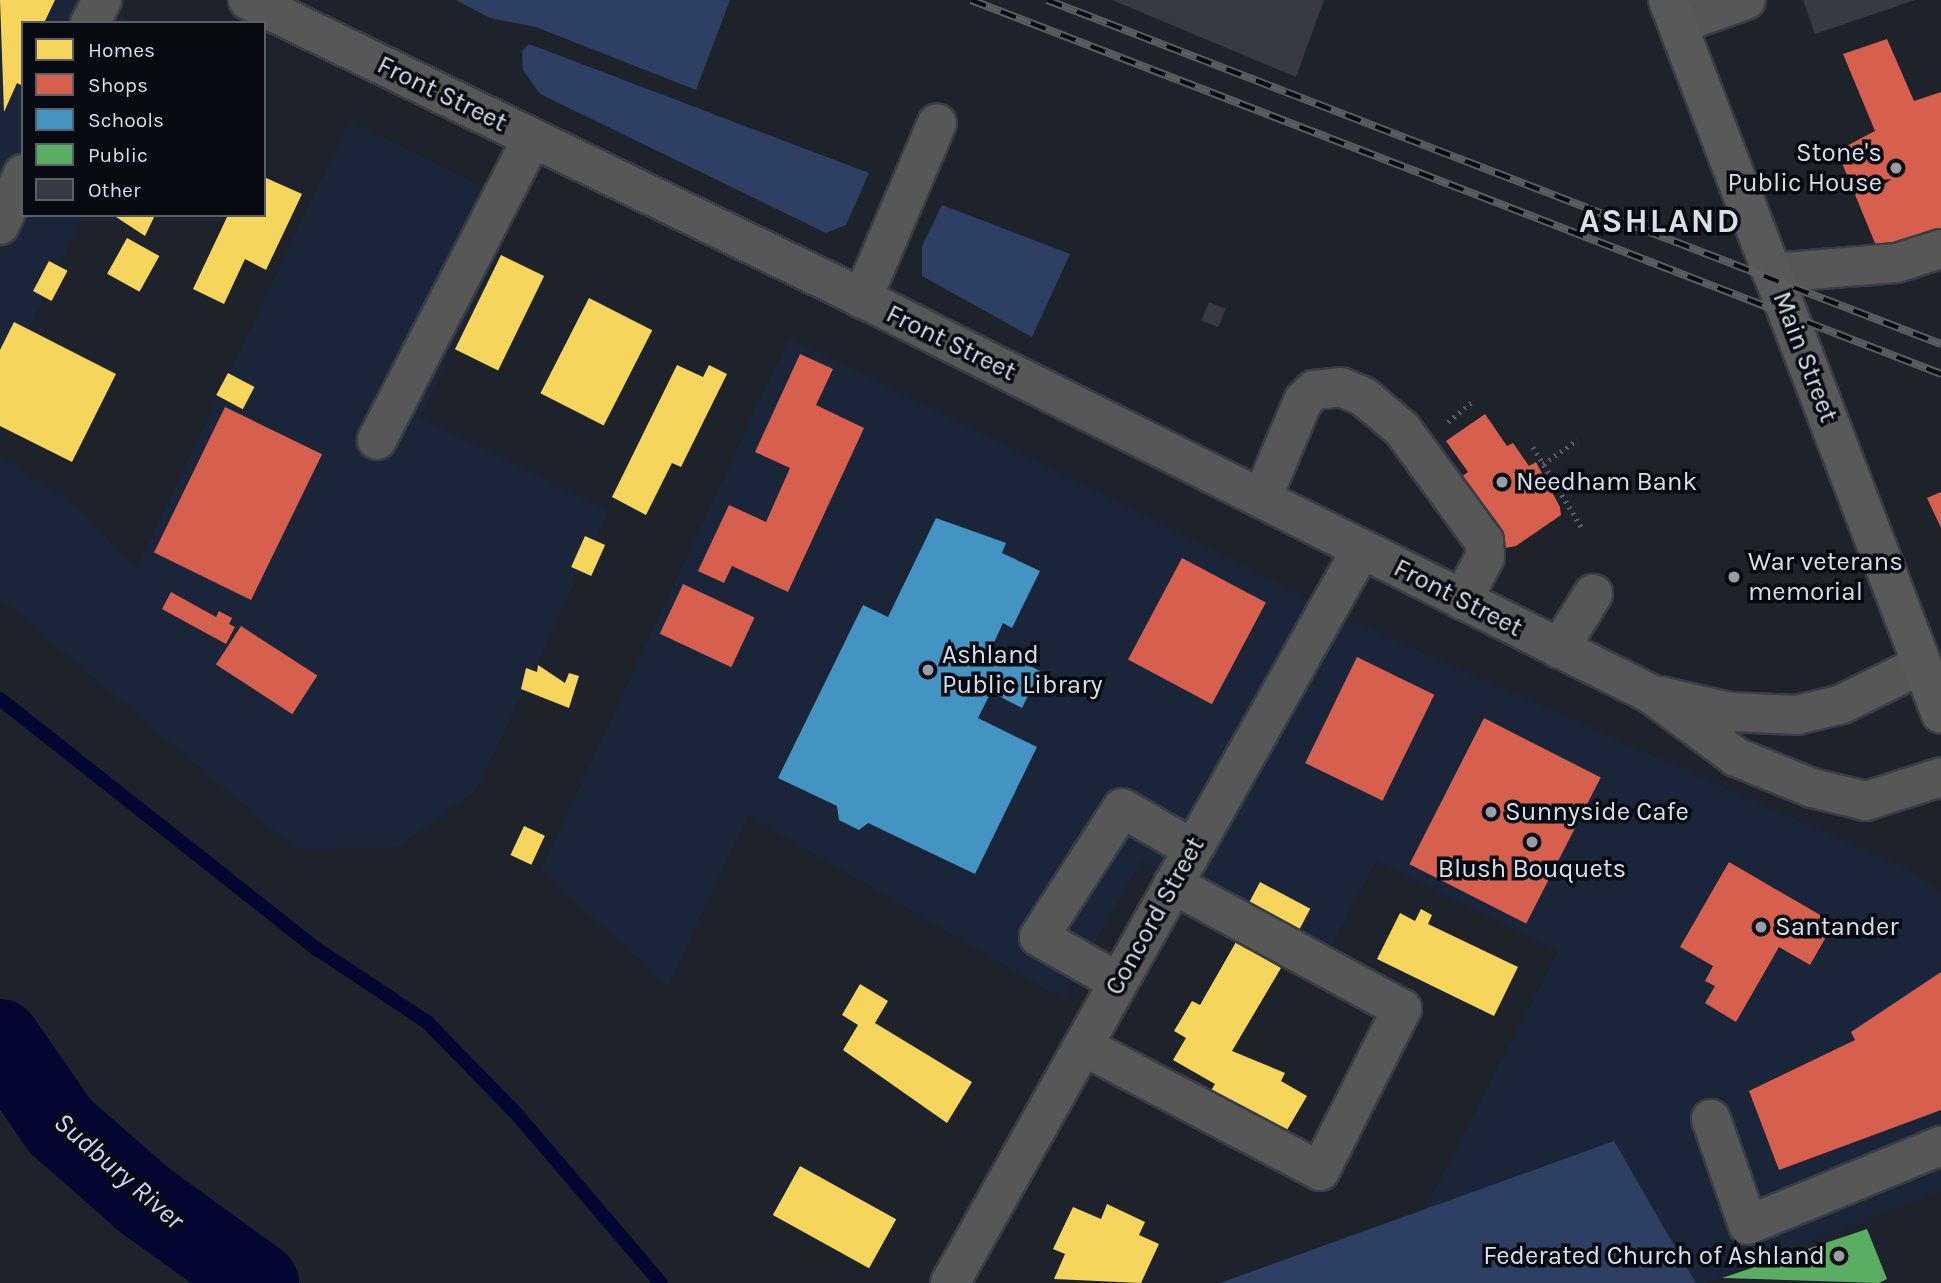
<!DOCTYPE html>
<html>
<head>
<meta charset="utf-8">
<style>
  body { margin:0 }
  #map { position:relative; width:1941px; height:1283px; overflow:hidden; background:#1e222b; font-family:Karla,sans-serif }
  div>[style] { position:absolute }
  .built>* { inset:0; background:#1b2539 }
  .green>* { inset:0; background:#2d3f62 }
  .homes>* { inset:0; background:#f6d55c; transform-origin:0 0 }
  .shops>* { inset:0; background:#d6604d; transform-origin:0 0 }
  .schools>* { inset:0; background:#4393c3 }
  .public>* { inset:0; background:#5aae61 }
  .stream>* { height:14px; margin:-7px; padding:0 7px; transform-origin:7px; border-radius:7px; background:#030630 }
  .river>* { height:80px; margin:-40px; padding:0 40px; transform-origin:40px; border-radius:40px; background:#030630 }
  .building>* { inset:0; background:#373a42; transform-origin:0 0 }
  .path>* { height:4.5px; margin-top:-2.25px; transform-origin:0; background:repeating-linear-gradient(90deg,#5e5e60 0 2px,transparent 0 7px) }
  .roads { filter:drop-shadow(2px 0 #393d45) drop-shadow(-2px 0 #393d45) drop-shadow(0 2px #393d45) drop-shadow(0 -2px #393d45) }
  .minor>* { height:38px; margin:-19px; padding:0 19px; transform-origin:19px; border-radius:19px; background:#585758 }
  .major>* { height:38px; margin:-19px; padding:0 19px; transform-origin:19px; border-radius:19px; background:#5a5959 }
  .rail>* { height:8px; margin-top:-4px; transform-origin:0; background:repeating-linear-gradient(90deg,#070b11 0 16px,#5b5d5f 0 32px); box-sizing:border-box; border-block:2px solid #5b5d5f }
  .dots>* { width:19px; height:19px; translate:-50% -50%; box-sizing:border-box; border:4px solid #070b11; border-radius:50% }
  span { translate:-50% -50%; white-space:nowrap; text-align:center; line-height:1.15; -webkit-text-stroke:7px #070b11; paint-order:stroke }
  .street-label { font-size:26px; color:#d9dfe9 }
  .poi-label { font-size:26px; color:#d9dfe9 }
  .right { translate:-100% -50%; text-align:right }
  .left { translate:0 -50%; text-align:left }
  .water-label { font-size:28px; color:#c6d7f7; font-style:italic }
  .district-label { font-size:33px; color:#d9dfe9; font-weight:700; letter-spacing:2px }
  .legend { position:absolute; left:21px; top:21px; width:245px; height:196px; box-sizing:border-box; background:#070b11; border:2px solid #5b6067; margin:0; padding:9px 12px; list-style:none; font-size:21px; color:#d9dfe9 }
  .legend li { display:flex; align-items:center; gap:14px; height:35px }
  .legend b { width:35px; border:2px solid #5b6067 }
</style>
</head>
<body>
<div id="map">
  <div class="built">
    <div style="clip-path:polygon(0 0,93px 0,135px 23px,23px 23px,23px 215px,83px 215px,0 389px)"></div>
    <div style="clip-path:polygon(349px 121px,520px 205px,420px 417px,608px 512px,477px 789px,398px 847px,297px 850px,0 598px,0 456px,78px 507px,136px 570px)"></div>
    <div style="clip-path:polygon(789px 338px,1362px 626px,1916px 873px,1941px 895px,1941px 1190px,1706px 1283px,1696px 1283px,1614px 1141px,1425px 1209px,1558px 952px,1376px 861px,1324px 960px,1141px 861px,1063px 999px,748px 815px,668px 986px,541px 870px)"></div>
  </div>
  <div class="green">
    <div style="clip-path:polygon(456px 0,730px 0,696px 90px,536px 27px,490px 18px)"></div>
    <div style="clip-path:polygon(529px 44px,869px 173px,846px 225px,826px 233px,540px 94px,523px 70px,522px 51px)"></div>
    <div style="clip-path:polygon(942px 205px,1070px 254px,1032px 337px,922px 276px,922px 246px)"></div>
    <div style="clip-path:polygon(1614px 1141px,1696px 1283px,1220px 1283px)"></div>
  </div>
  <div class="homes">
    <div style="clip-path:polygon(0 0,55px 0,44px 23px,23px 23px,23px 86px,17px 83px,4px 112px)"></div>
    <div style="clip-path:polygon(264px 177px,302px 194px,266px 270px,245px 259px,224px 304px,193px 289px,228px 215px,264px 215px)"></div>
    <div style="clip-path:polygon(113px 215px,155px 215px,145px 236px)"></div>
    <div style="left:127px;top:238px;width:37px;height:41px;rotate:29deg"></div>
    <div style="left:501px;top:255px;width:48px;height:105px;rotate:26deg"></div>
    <div style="left:49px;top:261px;width:21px;height:34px;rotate:28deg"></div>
    <div style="left:589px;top:298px;width:71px;height:107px;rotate:27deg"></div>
    <div style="clip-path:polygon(14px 322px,116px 374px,72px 462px,0 426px,0 350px)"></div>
    <div style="clip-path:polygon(677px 365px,703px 377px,709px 365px,727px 374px,681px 467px,672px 463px,646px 515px,612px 497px)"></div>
    <div style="left:228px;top:373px;width:30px;height:25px;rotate:28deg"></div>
    <div style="left:585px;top:536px;width:22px;height:34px;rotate:24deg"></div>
    <div style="clip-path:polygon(538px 665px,565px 683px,569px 673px,579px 676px,569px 708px,521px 689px,526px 668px,537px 672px)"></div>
    <div style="left:524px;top:826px;width:23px;height:32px;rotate:25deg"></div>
    <div style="left:1260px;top:882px;width:57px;height:40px;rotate:28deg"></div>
    <div style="clip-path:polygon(1421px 909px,1432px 915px,1428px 924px,1518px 967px,1494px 1016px,1377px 959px,1400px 913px,1415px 921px)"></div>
    <div style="clip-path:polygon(1236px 942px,1281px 968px,1232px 1051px,1285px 1073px,1281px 1081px,1307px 1096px,1280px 1142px,1206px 1099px,1215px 1084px,1173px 1060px,1186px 1038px,1174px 1031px,1192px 1001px,1200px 1005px)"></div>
    <div style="clip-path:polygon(860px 984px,888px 1001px,875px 1023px,972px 1082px,947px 1123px,843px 1050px,858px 1025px,842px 1015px)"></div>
    <div style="left:800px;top:1166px;width:110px;height:56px;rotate:29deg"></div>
    <div style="clip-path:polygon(1107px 1204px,1145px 1222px,1139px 1235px,1159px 1244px,1141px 1283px,1054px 1279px,1065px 1254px,1053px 1249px,1073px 1207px,1101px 1219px)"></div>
  </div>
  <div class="shops">
    <div style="clip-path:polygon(1887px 39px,1914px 101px,1941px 92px,1941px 231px,1877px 248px,1837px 151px,1875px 131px,1843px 54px)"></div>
    <div style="clip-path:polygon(800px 354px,833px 369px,816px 405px,864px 428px,788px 592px,732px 566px,724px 583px,698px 571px,729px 505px,766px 522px,790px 468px,755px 452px)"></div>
    <div style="left:225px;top:407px;width:108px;height:162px;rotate:26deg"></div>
    <div style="clip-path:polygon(1485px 414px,1507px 446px,1513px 443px,1529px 466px,1536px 462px,1560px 507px,1561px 515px,1516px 546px,1505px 548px,1457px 480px,1468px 472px,1446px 441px)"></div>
    <div style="clip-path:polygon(1941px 492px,1941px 528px,1927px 498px)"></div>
    <div style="left:1182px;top:558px;width:95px;height:115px;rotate:28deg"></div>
    <div style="left:683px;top:584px;width:79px;height:55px;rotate:25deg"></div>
    <div style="clip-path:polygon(171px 592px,216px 617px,219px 611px,232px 618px,229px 624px,235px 627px,226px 644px,162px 609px)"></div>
    <div style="left:241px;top:626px;width:91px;height:46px;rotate:33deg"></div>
    <div style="left:1357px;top:657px;width:86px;height:118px;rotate:26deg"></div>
    <div style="left:1484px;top:718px;width:131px;height:164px;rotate:27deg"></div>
    <div style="clip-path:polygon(1729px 862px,1834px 923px,1810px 965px,1779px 947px,1736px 1022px,1705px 1003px,1715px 986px,1705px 981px,1713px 966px,1680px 947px)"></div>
    <div style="clip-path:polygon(1941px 972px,1941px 1110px,1779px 1170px,1749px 1091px,1855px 1040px,1851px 1032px)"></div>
  </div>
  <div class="schools">
    <div style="clip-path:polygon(936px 518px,1006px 543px,1002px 553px,1040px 571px,1012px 628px,1003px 623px,992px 647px,1040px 671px,1022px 708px,991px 692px,978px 718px,1037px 747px,975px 874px,868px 823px,859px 830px,839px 820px,837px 806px,778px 778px,863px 605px,888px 617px)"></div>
  </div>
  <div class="public">
    <div style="clip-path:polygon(1867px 1229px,1887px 1279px,1879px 1283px,1722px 1278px)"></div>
  </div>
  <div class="stream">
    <div style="left:0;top:699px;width:404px;rotate:38.3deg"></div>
    <div style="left:317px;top:949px;width:132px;rotate:33.6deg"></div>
    <div style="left:427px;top:1022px;width:124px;rotate:45.7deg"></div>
    <div style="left:514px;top:1111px;width:226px;rotate:49.5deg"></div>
  </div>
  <div class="river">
    <div style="left:0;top:1039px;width:106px;rotate:55.4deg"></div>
    <div style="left:60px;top:1126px;width:111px;rotate:41.3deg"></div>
    <div style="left:143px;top:1199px;width:143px;rotate:35.9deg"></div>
  </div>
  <div class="building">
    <div style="clip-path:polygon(1112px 0,1324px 0,1296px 77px)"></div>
    <div style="clip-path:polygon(1803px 0,1915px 0,1815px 34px)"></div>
    <div style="left:1209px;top:302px;width:18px;height:20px;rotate:22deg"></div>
  </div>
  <div class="path">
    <div style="left:1448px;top:422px;width:34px;rotate:-40deg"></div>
    <div style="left:1533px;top:447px;width:95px;rotate:58.8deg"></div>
    <div style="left:1543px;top:464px;width:42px;rotate:-35.2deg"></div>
  </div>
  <div class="roads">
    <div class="minor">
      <div style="left:248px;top:0;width:669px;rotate:25.88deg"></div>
      <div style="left:850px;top:292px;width:896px;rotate:26.65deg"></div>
      <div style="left:1651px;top:694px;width:106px;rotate:36.5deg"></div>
      <div style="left:1736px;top:757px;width:82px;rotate:22.2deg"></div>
      <div style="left:1812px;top:788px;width:56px;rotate:13.5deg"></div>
      <div style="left:1866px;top:801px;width:79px;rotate:-17.7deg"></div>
      <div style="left:90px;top:23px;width:26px;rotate:-62deg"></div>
      <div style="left:1678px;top:24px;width:72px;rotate:-19.4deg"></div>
      <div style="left:0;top:225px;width:56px;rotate:-65.7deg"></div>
      <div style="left:1772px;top:273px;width:125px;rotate:-4.6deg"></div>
      <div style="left:1897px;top:263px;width:46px;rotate:-17.7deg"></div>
      <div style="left:862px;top:299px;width:191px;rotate:-66.9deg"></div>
      <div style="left:377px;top:440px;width:339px;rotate:-62.8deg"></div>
      <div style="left:1262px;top:498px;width:105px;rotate:-67.1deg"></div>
      <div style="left:1303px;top:401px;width:16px;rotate:-45deg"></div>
      <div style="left:1314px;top:390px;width:27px;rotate:-6deg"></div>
      <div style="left:1341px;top:387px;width:25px;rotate:23deg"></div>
      <div style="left:1364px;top:397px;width:50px;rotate:40.1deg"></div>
      <div style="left:1402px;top:429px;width:139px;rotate:53.8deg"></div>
      <div style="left:1484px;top:541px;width:16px;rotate:86deg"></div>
      <div style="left:1485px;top:557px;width:49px;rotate:118.1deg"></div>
      <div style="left:1559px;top:649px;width:65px;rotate:-58.3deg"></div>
      <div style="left:1660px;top:696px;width:72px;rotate:12.9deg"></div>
      <div style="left:1730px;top:712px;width:67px;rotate:2.6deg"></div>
      <div style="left:1797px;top:715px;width:46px;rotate:-13.7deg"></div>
      <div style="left:1842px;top:704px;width:88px;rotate:-26.3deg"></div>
      <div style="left:1118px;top:982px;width:91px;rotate:-150.3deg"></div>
      <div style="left:1039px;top:937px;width:153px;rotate:-57.2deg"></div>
      <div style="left:1122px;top:808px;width:82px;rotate:30deg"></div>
      <div style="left:1083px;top:1046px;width:268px;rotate:27.8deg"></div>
      <div style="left:1320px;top:1171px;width:182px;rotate:-63.2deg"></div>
      <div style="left:1402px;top:1009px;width:261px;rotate:-151.4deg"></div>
      <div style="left:1711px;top:1119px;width:112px;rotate:70.8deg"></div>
      <div style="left:1748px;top:1225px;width:209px;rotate:-22.3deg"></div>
      <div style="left:950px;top:1283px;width:840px;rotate:-60.72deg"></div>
    </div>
    <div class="major">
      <div style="left:1668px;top:0;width:764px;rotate:69.08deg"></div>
    </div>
  </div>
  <div class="rail">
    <div style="left:971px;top:0;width:1040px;rotate:21.08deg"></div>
    <div style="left:1047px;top:0;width:958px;rotate:21.05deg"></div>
  </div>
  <div class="dots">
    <div style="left:1896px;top:168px;background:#989da6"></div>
    <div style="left:1502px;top:482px;background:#989da6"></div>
    <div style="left:1734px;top:577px;background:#989da6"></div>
    <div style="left:928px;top:670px;background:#989da6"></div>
    <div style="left:1491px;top:812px;background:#989da6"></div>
    <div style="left:1532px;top:842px;background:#989da6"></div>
    <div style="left:1761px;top:927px;background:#989da6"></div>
    <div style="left:1839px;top:1256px;background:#989da6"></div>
  </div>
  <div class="street-label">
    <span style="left:442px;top:94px;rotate:26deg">Front Street</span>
    <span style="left:951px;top:343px;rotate:26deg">Front Street</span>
    <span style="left:1805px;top:357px;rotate:69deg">Main Street</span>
    <span style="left:1458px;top:598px;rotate:27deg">Front Street</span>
    <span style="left:1155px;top:916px;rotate:-61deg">Concord Street</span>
  </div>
  <div class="poi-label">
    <span class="right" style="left:1882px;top:168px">Stone's<br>Public House</span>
    <span class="left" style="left:1516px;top:482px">Needham Bank</span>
    <span class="left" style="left:1748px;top:577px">War veterans<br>memorial</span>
    <span class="left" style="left:942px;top:670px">Ashland<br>Public Library</span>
    <span class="left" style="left:1505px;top:812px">Sunnyside Cafe</span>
    <span style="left:1532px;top:869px">Blush Bouquets</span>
    <span class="left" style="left:1775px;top:927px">Santander</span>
    <span class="right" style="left:1825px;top:1256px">Federated Church of Ashland</span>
  </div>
  <div class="water-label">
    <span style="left:119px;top:1171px;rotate:41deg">Sudbury River</span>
  </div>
  <div class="district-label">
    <span style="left:1660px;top:222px">ASHLAND</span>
  </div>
  <ul class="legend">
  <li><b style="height:19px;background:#f6d55c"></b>Homes</li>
  <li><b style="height:19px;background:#d6604d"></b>Shops</li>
  <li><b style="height:19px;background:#4393c3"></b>Schools</li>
  <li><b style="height:19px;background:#5aae61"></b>Public</li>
  <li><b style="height:19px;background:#373a42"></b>Other</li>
  </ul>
</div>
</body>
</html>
